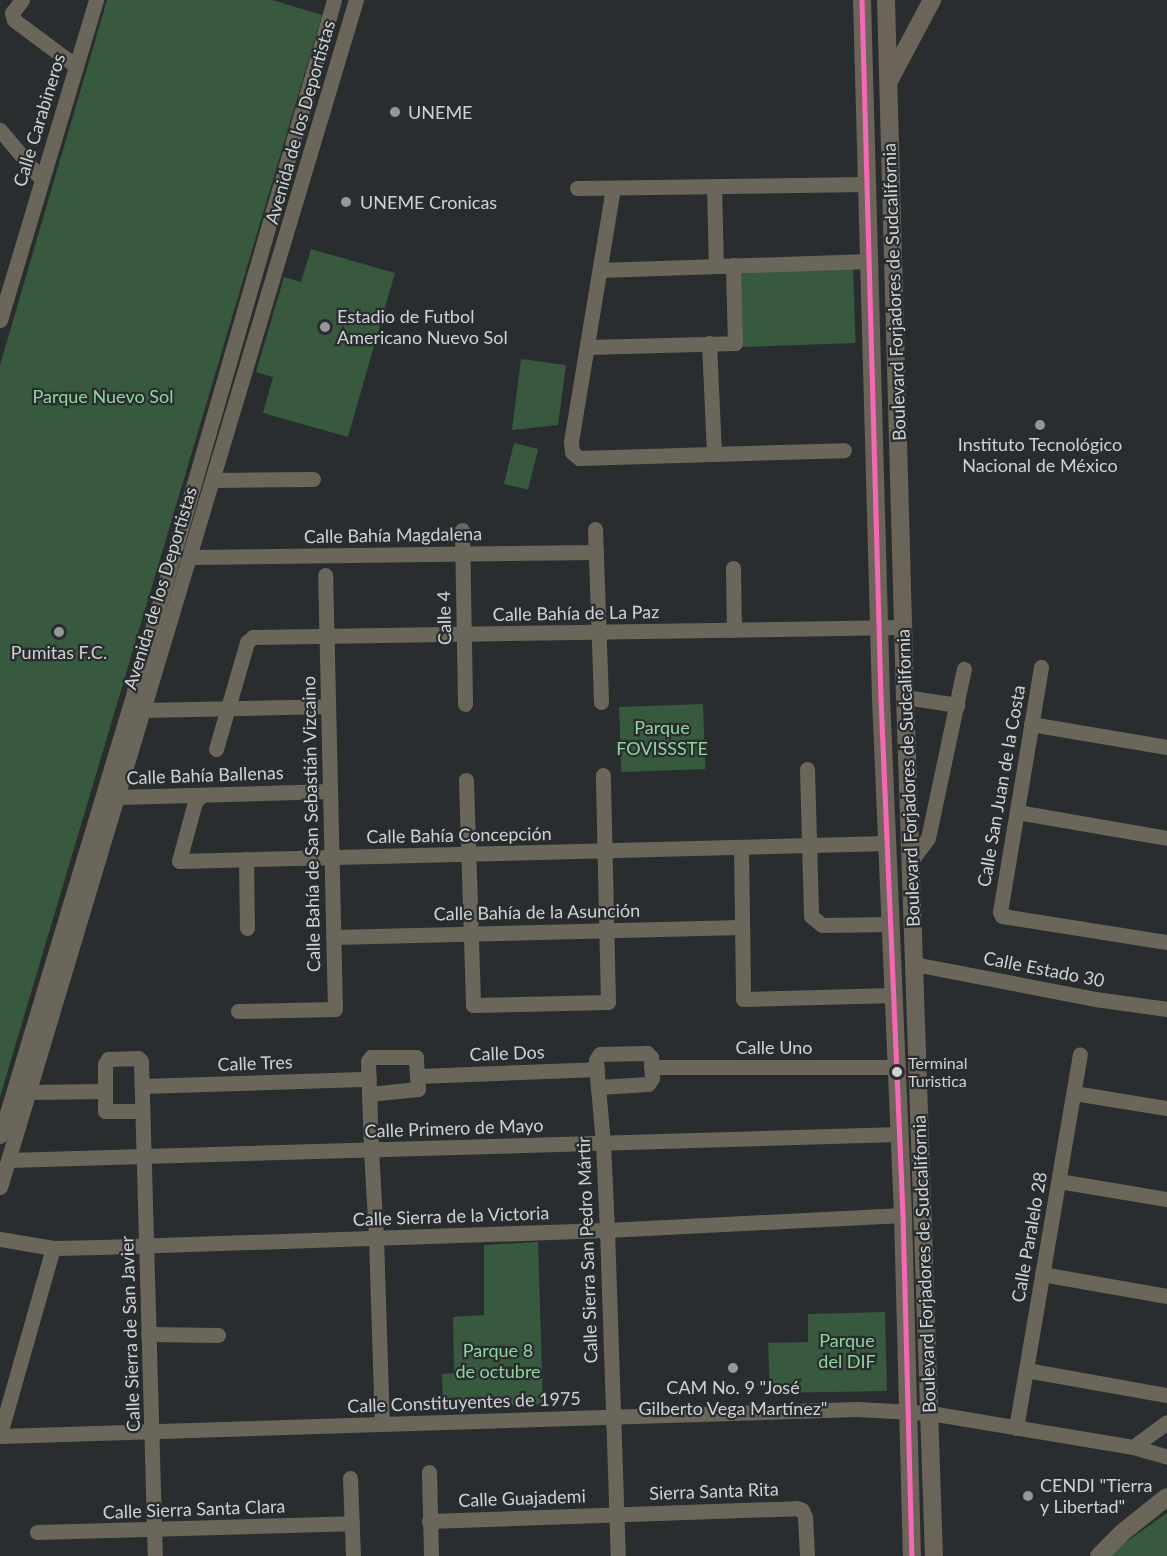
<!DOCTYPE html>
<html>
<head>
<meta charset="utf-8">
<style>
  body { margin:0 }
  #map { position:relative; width:1167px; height:1556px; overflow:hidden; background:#2a2d2f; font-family:Lato,sans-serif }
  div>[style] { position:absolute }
  .green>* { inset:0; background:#37593d; transform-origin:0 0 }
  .minor>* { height:15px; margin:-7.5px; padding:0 7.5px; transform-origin:7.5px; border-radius:7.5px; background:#6b665a }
  .major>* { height:18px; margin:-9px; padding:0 9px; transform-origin:9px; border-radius:9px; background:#6b6559 }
  .bus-1>* { height:4.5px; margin:-2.25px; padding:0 2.25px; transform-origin:2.25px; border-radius:2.25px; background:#fa66b7 }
  .dots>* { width:16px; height:16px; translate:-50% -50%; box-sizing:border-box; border:3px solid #292d30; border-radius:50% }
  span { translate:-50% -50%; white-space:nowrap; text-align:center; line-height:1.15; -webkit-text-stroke:4.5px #292d30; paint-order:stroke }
  .bus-label { font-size:16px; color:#cfd2d4 }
  .left { translate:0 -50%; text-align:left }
  .poi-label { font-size:18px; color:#cfd2d4 }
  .street-label { font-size:18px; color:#cfd2d4 }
  .park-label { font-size:18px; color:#8ed699 }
</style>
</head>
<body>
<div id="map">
  <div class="green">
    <div style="clip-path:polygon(107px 0,272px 0,322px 15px,0 1097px,0 365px)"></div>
    <div style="clip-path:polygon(311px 249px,395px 273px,348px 437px,263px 413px,273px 377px,256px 372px,284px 277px,301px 282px)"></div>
    <div style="left:853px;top:267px;width:76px;height:114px;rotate:88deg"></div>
    <div style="clip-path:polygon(521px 359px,566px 365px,558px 425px,512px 430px)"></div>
    <div style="left:514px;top:443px;width:25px;height:42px;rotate:14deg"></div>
    <div style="left:703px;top:704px;width:65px;height:84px;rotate:88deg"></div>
    <div style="clip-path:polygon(538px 1242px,543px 1404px,443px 1408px,442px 1374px,454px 1373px,453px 1317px,484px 1315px,484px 1245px)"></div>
    <div style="clip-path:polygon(885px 1312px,887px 1391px,770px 1393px,768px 1343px,808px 1342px,808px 1314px)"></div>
    <div style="clip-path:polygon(1167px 1513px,1167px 1556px,1110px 1556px,1113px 1551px)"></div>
  </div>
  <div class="minor">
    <div style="left:22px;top:0;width:16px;rotate:128deg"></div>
    <div style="left:12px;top:13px;width:7px;rotate:74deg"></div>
    <div style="left:14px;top:20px;width:77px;rotate:36.6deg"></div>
    <div style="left:0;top:130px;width:65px;rotate:50deg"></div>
    <div style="left:714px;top:186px;width:80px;rotate:88.6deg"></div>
    <div style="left:577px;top:188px;width:290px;rotate:-0.8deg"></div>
    <div style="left:613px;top:188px;width:257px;rotate:99.4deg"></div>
    <div style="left:571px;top:442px;width:10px;rotate:84deg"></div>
    <div style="left:572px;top:452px;width:9px;rotate:41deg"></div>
    <div style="left:579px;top:458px;width:265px;rotate:-1.7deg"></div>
    <div style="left:600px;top:270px;width:268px;rotate:-1.9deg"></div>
    <div style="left:0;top:320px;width:334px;rotate:-73.3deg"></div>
    <div style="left:709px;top:343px;width:111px;rotate:87.4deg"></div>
    <div style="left:587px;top:347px;width:148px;rotate:-1.5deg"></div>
    <div style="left:735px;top:343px;width:78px;rotate:-91.5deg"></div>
    <div style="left:213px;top:480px;width:100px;rotate:-0.6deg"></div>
    <div style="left:595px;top:529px;width:173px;rotate:88deg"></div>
    <div style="left:462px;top:530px;width:174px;rotate:89deg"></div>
    <div style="left:190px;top:557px;width:406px;rotate:-0.7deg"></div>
    <div style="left:733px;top:568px;width:62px;rotate:89.1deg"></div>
    <div style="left:1041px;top:667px;width:248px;rotate:99.5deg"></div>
    <div style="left:1000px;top:912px;width:4px;rotate:63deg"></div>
    <div style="left:1002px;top:916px;width:167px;rotate:9deg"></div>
    <div style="left:905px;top:697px;width:53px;rotate:8.7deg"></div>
    <div style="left:143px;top:710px;width:185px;rotate:-1.2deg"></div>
    <div style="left:1031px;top:724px;width:138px;rotate:9.6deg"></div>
    <div style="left:216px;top:749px;width:111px;rotate:-73.8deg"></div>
    <div style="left:247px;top:642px;width:8px;rotate:-40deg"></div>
    <div style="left:253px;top:637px;width:650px;rotate:-0.88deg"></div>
    <div style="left:807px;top:769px;width:147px;rotate:88.4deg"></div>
    <div style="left:811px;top:916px;width:14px;rotate:39deg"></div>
    <div style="left:822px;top:925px;width:69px;rotate:-0.8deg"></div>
    <div style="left:466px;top:780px;width:225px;rotate:88.2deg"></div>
    <div style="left:473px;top:1005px;width:135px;rotate:-1.3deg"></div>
    <div style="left:608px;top:1002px;width:227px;rotate:-91.3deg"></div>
    <div style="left:202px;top:795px;width:10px;rotate:135deg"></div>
    <div style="left:195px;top:802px;width:61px;rotate:105.2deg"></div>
    <div style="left:179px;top:861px;width:709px;rotate:-1.45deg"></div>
    <div style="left:117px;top:797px;width:213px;rotate:-1.6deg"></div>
    <div style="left:1017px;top:812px;width:152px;rotate:9.8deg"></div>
    <div style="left:741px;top:847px;width:152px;rotate:89.2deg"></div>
    <div style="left:743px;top:999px;width:151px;rotate:-1.5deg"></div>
    <div style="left:246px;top:859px;width:69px;rotate:89.2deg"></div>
    <div style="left:910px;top:862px;width:30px;rotate:-53deg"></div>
    <div style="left:928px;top:838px;width:173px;rotate:-78deg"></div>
    <div style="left:333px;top:937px;width:409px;rotate:-1.4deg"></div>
    <div style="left:914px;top:964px;width:184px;rotate:10.9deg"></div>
    <div style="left:1095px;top:999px;width:73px;rotate:7.9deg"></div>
    <div style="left:238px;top:1011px;width:97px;rotate:-1.2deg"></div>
    <div style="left:335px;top:1009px;width:434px;rotate:-91.3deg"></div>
    <div style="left:651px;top:1067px;width:246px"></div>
    <div style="left:418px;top:1076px;width:179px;rotate:-2.2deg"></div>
    <div style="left:142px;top:1086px;width:227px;rotate:-1.8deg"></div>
    <div style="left:598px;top:1087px;width:50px;rotate:-3.4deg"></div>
    <div style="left:648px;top:1084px;width:7px;rotate:-56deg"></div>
    <div style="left:652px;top:1078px;width:21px;rotate:-93deg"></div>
    <div style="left:651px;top:1057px;width:6px;rotate:-135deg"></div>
    <div style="left:647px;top:1053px;width:47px;rotate:178.8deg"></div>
    <div style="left:600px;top:1054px;width:7px;rotate:124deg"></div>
    <div style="left:596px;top:1060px;width:27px;rotate:86deg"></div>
    <div style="left:598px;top:1087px;width:56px;rotate:84.9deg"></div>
    <div style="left:603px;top:1143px;width:87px;rotate:87.4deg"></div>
    <div style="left:607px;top:1230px;width:326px;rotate:88.1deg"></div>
    <div style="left:29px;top:1092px;width:75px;rotate:-0.8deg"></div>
    <div style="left:1074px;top:1093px;width:94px;rotate:9.2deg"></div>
    <div style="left:369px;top:1094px;width:49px;rotate:-5.8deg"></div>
    <div style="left:418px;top:1089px;width:32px;rotate:-94deg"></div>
    <div style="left:416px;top:1057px;width:45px;rotate:180deg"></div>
    <div style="left:371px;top:1057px;width:5px;rotate:127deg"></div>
    <div style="left:368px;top:1061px;width:60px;rotate:88.1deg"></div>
    <div style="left:370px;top:1121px;width:29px;rotate:88deg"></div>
    <div style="left:371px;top:1150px;width:87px;rotate:86.7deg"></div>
    <div style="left:376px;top:1237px;width:187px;rotate:88.2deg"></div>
    <div style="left:142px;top:1111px;width:37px;rotate:180deg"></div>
    <div style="left:105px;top:1111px;width:47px;rotate:-90deg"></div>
    <div style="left:105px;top:1064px;width:6px;rotate:-59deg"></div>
    <div style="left:108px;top:1059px;width:30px;rotate:-2deg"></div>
    <div style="left:138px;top:1058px;width:4px;rotate:45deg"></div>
    <div style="left:141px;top:1061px;width:495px;rotate:88.4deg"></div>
    <div style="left:0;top:1136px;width:465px;rotate:-73.2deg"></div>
    <div style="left:134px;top:691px;width:719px;rotate:-73.86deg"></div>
    <div style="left:8px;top:1160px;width:892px;rotate:-1.67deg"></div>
    <div style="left:1059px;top:1181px;width:109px;rotate:9.5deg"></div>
    <div style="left:0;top:1187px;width:1239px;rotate:-73.31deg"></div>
    <div style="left:0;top:1239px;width:54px;rotate:9.6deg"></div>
    <div style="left:53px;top:1248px;width:48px;rotate:-1.2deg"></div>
    <div style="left:101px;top:1247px;width:506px;rotate:-1.92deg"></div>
    <div style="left:607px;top:1230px;width:296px;rotate:-2.9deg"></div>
    <div style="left:1042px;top:1274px;width:127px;rotate:10deg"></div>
    <div style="left:148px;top:1334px;width:70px;rotate:0.8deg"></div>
    <div style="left:1026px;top:1370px;width:143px;rotate:10.1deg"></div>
    <div style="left:1016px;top:1428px;width:379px;rotate:-80.3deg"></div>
    <div style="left:0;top:1434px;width:193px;rotate:-74.1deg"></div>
    <div style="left:0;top:1436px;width:857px;rotate:-1.8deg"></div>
    <div style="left:857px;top:1409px;width:73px;rotate:3.1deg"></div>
    <div style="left:930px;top:1413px;width:206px;rotate:9.5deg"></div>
    <div style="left:1133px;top:1447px;width:35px;rotate:16deg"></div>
    <div style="left:1133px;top:1447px;width:42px;rotate:-36.3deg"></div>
    <div style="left:429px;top:1472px;width:84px;rotate:88.6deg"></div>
    <div style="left:350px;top:1478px;width:78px;rotate:87.8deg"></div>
    <div style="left:429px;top:1521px;width:368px;rotate:-2deg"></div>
    <div style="left:797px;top:1508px;width:5px;rotate:22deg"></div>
    <div style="left:802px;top:1510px;width:8px;rotate:67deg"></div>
    <div style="left:805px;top:1517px;width:39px;rotate:87deg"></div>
    <div style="left:37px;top:1532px;width:315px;rotate:-1.6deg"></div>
  </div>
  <div class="major">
    <div style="left:862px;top:0;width:698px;rotate:88.44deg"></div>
    <div style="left:881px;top:698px;width:517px;rotate:87.56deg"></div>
    <div style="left:903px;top:1215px;width:341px;rotate:88.5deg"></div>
    <div style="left:886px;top:0;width:697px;rotate:88.44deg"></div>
    <div style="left:905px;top:697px;width:859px;rotate:88.07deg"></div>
    <div style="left:889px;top:81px;width:92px;rotate:-62deg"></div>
    <div style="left:1099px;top:1556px;width:34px;rotate:-45deg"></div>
    <div style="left:1123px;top:1532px;width:56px;rotate:-38.5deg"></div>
  </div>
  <div class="bus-1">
    <div style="left:862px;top:0;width:698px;rotate:88.44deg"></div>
    <div style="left:881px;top:698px;width:517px;rotate:87.56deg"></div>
    <div style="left:903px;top:1215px;width:341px;rotate:88.5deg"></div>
  </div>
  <div class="dots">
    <div style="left:395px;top:112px;background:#95989a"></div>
    <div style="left:346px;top:202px;background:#95989a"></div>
    <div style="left:325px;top:327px;background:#95989a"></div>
    <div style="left:1040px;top:425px;background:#95989a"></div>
    <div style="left:59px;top:632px;background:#95989a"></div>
    <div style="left:897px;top:1072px;background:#cfd2d4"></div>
    <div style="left:733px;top:1368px;background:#95989a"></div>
    <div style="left:1028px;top:1496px;background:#95989a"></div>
  </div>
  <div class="bus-label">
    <span class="left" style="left:908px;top:1072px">Terminal<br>Turistica</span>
  </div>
  <div class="poi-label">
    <span class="left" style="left:408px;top:112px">UNEME</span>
    <span class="left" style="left:360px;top:202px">UNEME Cronicas</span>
    <span class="left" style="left:337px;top:327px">Estadio de Futbol<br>Americano Nuevo Sol</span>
    <span style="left:1040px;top:455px">Instituto Tecnológico<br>Nacional de México</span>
    <span style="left:59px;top:652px">Pumitas F.C.</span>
    <span style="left:733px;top:1398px">CAM No. 9 "José<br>Gilberto Vega Martínez"</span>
    <span class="left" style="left:1040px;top:1496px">CENDI "Tierra<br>y Libertad"</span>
  </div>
  <div class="street-label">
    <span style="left:39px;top:120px;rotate:-73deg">Calle Carabineros</span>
    <span style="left:300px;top:122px;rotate:-74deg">Avenida de los Deportistas</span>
    <span style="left:894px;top:292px;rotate:-92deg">Boulevard Forjadores de Sudcalifornia</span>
    <span style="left:393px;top:535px;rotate:-1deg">Calle Bahía Magdalena</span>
    <span style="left:160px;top:588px;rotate:-73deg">Avenida de los Deportistas</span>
    <span style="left:576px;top:613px;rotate:-1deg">Calle Bahía de La Paz</span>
    <span style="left:444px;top:618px;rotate:-91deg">Calle 4</span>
    <span style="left:205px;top:775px;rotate:-2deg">Calle Bahía Ballenas</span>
    <span style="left:908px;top:778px;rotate:-92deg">Boulevard Forjadores de Sudcalifornia</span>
    <span style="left:1001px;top:786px;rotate:-80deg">Calle San Juan de la Costa</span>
    <span style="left:311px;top:824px;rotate:-91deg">Calle Bahía de San Sebastián Vizcaino</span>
    <span style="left:459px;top:835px;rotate:-1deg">Calle Bahía Concepción</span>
    <span style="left:537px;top:912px;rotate:-1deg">Calle Bahía de la Asunción</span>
    <span style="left:1044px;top:969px;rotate:11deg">Calle Estado 30</span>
    <span style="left:774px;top:1047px">Calle Uno</span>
    <span style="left:507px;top:1053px;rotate:-2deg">Calle Dos</span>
    <span style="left:255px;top:1063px;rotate:-2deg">Calle Tres</span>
    <span style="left:454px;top:1128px;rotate:-2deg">Calle Primero de Mayo</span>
    <span style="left:451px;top:1216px;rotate:-2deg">Calle Sierra de la Victoria</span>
    <span style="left:1029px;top:1237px;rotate:-80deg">Calle Paralelo 28</span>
    <span style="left:587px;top:1250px;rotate:-92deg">Calle Sierra San Pedro Mártir</span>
    <span style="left:924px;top:1264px;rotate:-92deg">Boulevard Forjadores de Sudcalifornia</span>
    <span style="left:130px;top:1334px;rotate:-92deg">Calle Sierra de San Javier</span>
    <span style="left:464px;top:1402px;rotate:-2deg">Calle Constituyentes de 1975</span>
    <span style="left:714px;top:1491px;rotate:-2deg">Sierra Santa Rita</span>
    <span style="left:522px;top:1498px;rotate:-2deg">Calle Guajademi</span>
    <span style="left:194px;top:1509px;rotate:-2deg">Calle Sierra Santa Clara</span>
  </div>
  <div class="park-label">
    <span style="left:103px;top:396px">Parque Nuevo Sol</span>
    <span style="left:662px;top:738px">Parque<br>FOVISSSTE</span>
    <span style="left:847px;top:1351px">Parque<br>del DIF</span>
    <span style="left:498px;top:1361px">Parque 8<br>de octubre</span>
  </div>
</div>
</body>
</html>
